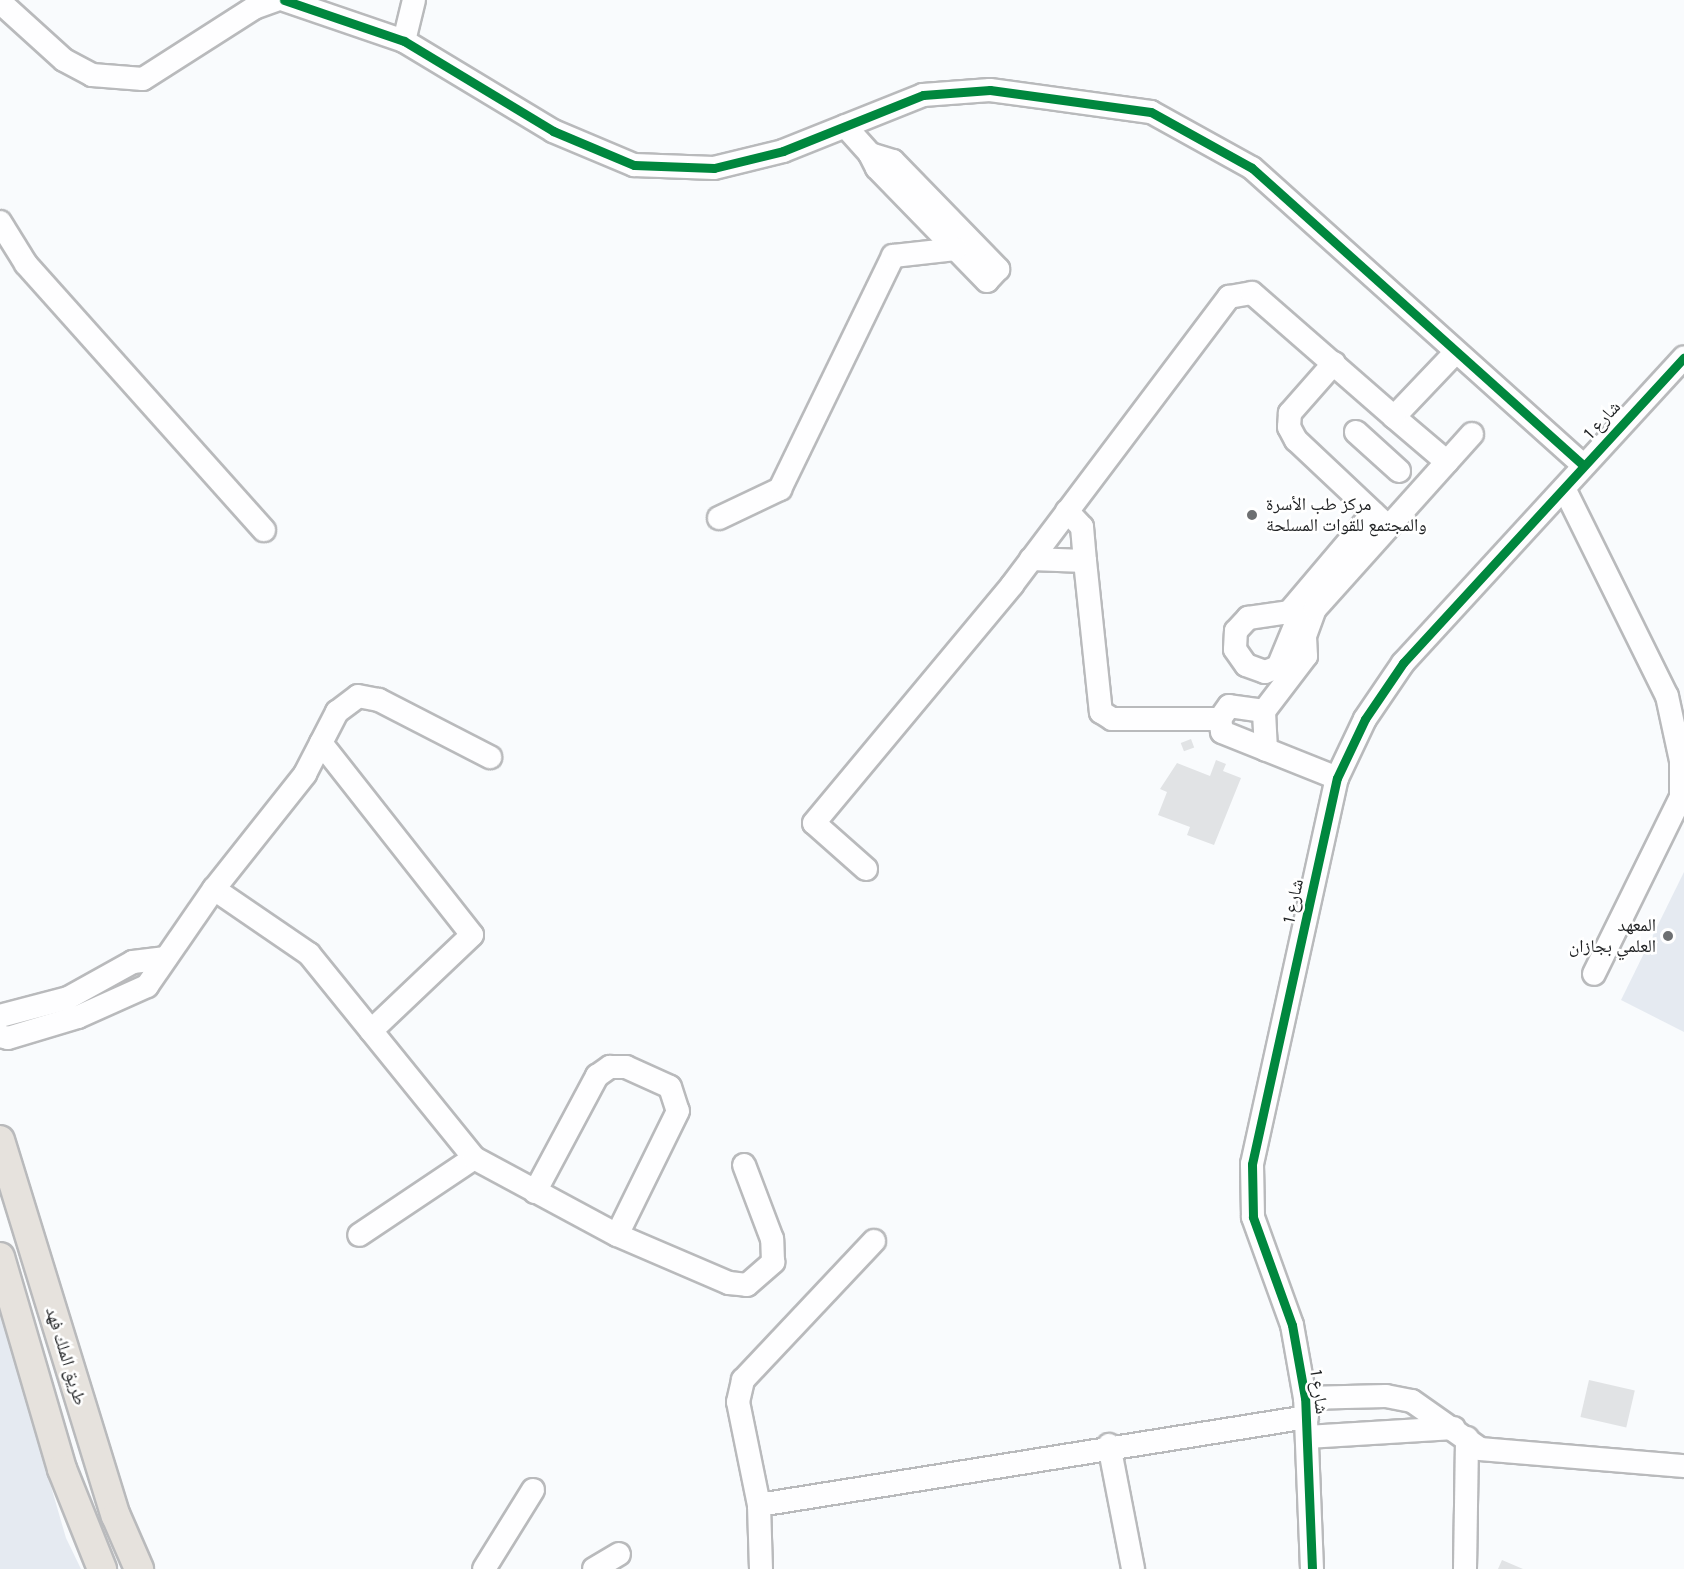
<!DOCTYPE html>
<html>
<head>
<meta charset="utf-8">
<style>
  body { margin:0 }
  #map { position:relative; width:1684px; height:1569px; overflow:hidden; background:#f9fbfd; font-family:Karla,"Noto Naskh Arabic",sans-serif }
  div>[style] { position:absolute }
  .built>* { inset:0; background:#e5eaf1 }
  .building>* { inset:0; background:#e1e3e5; transform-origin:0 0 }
  .roads { filter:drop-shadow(2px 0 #b9babc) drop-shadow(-2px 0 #b9babc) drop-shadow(0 2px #b9babc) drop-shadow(0 -2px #b9babc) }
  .minor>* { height:22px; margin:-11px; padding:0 11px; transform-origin:11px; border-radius:11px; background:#fefeff }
  .major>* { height:28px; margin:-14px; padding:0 14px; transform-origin:14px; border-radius:14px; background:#e6e2dd }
  .cycleway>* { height:9px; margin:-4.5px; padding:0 4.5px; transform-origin:4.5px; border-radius:4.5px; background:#00873e }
  .dots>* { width:16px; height:16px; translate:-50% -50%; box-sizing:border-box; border:3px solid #fff; border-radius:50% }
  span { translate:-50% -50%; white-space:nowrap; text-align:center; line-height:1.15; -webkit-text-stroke:5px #fff; paint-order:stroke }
  .street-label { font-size:18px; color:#212325 }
  .poi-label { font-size:18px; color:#212325 }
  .left { translate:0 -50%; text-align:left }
  .right { translate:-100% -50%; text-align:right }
</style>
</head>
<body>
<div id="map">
  <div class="built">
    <div style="clip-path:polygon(1684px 872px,1684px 1032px,1621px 1000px)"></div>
    <div style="clip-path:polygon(0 1311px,66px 1538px,81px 1569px,0 1569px)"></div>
  </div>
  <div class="building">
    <div style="left:1191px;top:739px;width:9px;height:11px;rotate:69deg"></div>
    <div style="clip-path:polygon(1216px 760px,1226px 764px,1223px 771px,1241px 778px,1214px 845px,1187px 835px,1190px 827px,1158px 815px,1167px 792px,1160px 789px,1177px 763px,1210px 776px)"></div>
    <div style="left:1589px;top:1380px;width:47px;height:38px;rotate:13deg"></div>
    <div style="clip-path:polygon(1502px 1560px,1523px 1569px,1498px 1569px)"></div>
  </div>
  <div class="roads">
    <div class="minor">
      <div style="left:284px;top:0;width:127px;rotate:18.9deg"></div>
      <div style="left:404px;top:41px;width:174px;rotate:31.1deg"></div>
      <div style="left:553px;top:131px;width:88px;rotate:22.8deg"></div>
      <div style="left:634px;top:165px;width:80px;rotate:2.1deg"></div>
      <div style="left:714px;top:168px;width:71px;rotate:-13.8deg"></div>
      <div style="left:783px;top:151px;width:151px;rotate:-21.8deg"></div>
      <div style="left:923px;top:95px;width:67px;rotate:-4.3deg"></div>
      <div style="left:990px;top:90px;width:162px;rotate:7.8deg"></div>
      <div style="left:1151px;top:112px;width:115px;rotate:29deg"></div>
      <div style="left:1252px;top:168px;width:443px;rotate:41.9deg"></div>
      <div style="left:0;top:2px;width:86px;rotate:42.2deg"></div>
      <div style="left:64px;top:60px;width:32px;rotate:28deg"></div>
      <div style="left:92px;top:75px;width:51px;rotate:4.5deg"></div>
      <div style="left:143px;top:79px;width:132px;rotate:-32.6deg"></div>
      <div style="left:254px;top:8px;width:23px;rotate:-20deg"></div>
      <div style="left:404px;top:41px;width:42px;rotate:-76.3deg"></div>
      <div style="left:845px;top:126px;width:38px;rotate:48deg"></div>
      <div style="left:870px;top:154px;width:24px;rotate:17deg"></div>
      <div style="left:893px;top:161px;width:151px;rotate:45.8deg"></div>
      <div style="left:998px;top:269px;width:16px;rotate:133deg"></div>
      <div style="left:987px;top:281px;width:158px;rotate:-134.2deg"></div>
      <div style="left:877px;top:168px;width:16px;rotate:-117deg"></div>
      <div style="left:0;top:222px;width:49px;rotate:58.2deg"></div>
      <div style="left:26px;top:264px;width:357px;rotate:48.2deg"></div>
      <div style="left:1334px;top:363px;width:67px;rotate:131.3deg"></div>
      <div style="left:1290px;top:413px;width:14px;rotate:94deg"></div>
      <div style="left:1289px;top:427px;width:15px;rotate:62deg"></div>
      <div style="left:1296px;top:440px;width:120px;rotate:43.3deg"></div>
      <div style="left:1356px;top:432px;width:58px;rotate:42.2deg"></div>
      <div style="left:1447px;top:462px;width:70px;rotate:-139.7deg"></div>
      <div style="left:1394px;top:417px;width:88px;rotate:-46.4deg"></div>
      <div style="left:1565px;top:490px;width:230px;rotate:63.7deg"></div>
      <div style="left:1667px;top:696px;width:66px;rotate:77.8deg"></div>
      <div style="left:1681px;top:761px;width:36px;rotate:90deg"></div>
      <div style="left:1681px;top:797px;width:197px;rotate:116.2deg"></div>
      <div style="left:1067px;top:511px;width:22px;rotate:47deg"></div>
      <div style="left:1082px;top:527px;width:34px;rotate:85deg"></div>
      <div style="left:719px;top:518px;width:68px;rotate:-25.4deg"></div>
      <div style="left:780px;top:489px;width:259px;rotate:-64.1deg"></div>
      <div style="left:893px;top:256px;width:63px;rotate:-6.3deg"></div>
      <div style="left:1031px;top:559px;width:54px;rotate:2.1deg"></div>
      <div style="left:1085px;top:561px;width:152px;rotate:84deg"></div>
      <div style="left:1101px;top:712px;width:13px;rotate:32deg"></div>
      <div style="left:1112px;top:719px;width:108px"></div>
      <div style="left:1308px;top:621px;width:14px;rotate:159deg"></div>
      <div style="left:1295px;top:626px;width:44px;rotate:112.5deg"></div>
      <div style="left:1278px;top:667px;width:14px;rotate:159deg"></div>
      <div style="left:1265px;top:672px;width:20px;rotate:-160deg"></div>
      <div style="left:1246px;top:665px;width:19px;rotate:-125deg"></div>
      <div style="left:1235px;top:649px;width:18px;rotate:-87deg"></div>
      <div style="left:1236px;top:631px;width:18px;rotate:-47deg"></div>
      <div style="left:1248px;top:618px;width:41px;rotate:-8.3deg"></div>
      <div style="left:1289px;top:612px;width:130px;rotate:-49.7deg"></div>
      <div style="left:1264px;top:711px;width:35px;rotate:-172deg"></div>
      <div style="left:1229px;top:706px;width:16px;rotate:125deg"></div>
      <div style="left:1220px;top:719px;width:13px;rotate:81deg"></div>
      <div style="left:1222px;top:732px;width:124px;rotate:21.8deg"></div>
      <div style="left:321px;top:743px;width:244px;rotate:51.8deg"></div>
      <div style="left:472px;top:935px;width:139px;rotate:136.5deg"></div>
      <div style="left:1266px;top:750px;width:39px;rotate:-93deg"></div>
      <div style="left:1264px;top:711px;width:69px;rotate:-52.6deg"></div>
      <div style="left:1306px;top:656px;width:20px;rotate:-93deg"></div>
      <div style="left:1305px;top:636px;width:29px;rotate:-70deg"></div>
      <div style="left:1315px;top:609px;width:235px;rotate:-48.1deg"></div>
      <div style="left:866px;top:869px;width:69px;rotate:-138.5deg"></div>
      <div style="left:814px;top:823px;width:310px;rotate:-50.2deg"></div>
      <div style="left:1012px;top:585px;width:361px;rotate:-53deg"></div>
      <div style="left:1229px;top:297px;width:23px;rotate:-10deg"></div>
      <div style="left:1252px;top:293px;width:189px;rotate:41.1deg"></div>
      <div style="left:214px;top:889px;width:115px;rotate:34.4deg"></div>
      <div style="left:309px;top:954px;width:262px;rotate:51deg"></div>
      <div style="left:474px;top:1158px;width:138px;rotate:146.2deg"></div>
      <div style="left:0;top:1016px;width:70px;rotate:-14.8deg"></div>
      <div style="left:68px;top:998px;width:74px;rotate:-29deg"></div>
      <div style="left:133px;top:962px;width:33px;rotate:-7deg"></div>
      <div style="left:0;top:1036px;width:8px;rotate:14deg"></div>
      <div style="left:8px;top:1038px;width:73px;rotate:-16.7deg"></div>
      <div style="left:78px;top:1017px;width:76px;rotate:-24.2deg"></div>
      <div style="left:147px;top:986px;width:118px;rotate:-55.4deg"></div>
      <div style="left:214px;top:889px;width:147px;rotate:-51.6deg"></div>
      <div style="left:305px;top:774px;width:70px;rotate:-62.7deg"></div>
      <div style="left:337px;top:712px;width:26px;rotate:-37deg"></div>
      <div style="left:358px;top:696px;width:21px;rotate:11deg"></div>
      <div style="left:379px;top:700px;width:125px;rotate:27.2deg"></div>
      <div style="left:474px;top:1158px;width:162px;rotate:28.3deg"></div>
      <div style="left:617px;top:1235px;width:122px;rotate:23.2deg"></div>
      <div style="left:729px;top:1283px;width:18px;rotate:6deg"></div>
      <div style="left:747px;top:1285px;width:35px;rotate:-41deg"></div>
      <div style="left:773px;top:1262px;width:23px;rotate:-92deg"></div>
      <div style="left:772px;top:1239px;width:79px;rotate:-110.7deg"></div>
      <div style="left:535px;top:1192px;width:132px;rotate:-61.9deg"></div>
      <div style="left:597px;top:1076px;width:16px;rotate:-35deg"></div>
      <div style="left:610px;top:1067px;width:16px"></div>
      <div style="left:626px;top:1067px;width:48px;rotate:24.4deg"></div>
      <div style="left:670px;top:1087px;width:25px;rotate:72deg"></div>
      <div style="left:678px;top:1111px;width:138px;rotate:116.2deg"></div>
      <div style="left:1305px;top:1398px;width:81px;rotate:-1.4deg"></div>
      <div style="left:1386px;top:1396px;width:26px;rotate:11deg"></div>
      <div style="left:1412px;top:1401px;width:83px;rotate:35.2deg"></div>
      <div style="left:1480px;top:1449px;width:205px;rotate:4.8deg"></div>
      <div style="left:1307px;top:1437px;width:147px;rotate:-3.5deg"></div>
      <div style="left:1109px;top:1445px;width:126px;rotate:79deg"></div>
      <div style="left:759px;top:1505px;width:555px;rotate:-9.12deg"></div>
      <div style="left:484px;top:1569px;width:93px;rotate:-58.2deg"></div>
      <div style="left:594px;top:1569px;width:29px;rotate:-31deg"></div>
      <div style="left:761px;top:1569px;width:64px;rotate:-91.8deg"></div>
      <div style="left:759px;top:1505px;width:105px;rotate:-101.5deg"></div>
      <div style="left:738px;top:1402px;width:23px;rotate:-77deg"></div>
      <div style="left:743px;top:1380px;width:191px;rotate:-46.7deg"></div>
      <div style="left:1312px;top:1569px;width:171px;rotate:-92.3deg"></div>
      <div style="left:1305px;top:1398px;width:74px;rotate:-100.1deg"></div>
      <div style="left:1292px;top:1325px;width:115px;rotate:-109.9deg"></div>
      <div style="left:1253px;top:1217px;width:53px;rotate:-91.1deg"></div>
      <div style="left:1252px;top:1164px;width:395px;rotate:-77.6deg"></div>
      <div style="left:1337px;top:778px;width:65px;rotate:-64.6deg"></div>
      <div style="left:1365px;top:719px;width:68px;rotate:-55.8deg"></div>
      <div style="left:1403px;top:663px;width:415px;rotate:-47.4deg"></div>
      <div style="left:1465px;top:1569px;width:131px;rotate:-89.1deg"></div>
    </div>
    <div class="major">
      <div style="left:0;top:1140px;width:393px;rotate:72.9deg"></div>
      <div style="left:116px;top:1516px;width:58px;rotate:66.5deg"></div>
      <div style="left:0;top:1257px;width:221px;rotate:73.7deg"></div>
      <div style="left:62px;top:1469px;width:108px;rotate:68.2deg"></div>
    </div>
  </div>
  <div class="cycleway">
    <div style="left:284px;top:0;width:127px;rotate:18.9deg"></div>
    <div style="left:404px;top:41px;width:174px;rotate:31.1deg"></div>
    <div style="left:553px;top:131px;width:88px;rotate:22.8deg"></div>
    <div style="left:634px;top:165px;width:80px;rotate:2.1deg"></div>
    <div style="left:714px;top:168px;width:71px;rotate:-13.8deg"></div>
    <div style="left:783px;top:151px;width:151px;rotate:-21.8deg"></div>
    <div style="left:923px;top:95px;width:67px;rotate:-4.3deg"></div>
    <div style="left:990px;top:90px;width:162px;rotate:7.8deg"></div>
    <div style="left:1151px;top:112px;width:115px;rotate:29deg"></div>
    <div style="left:1252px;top:168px;width:443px;rotate:41.9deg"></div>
    <div style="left:1312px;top:1569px;width:171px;rotate:-92.3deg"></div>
    <div style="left:1305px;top:1398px;width:74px;rotate:-100.1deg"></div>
    <div style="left:1292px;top:1325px;width:115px;rotate:-109.9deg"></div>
    <div style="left:1253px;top:1217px;width:53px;rotate:-91.1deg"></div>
    <div style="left:1252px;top:1164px;width:395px;rotate:-77.6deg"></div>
    <div style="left:1337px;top:778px;width:65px;rotate:-64.6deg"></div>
    <div style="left:1365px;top:719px;width:68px;rotate:-55.8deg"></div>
    <div style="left:1403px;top:663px;width:415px;rotate:-47.4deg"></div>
  </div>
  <div class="dots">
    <div style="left:1252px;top:515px;background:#6d6f71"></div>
    <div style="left:1668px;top:936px;background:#6d6f71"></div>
  </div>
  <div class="street-label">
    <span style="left:1602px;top:420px;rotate:-47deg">شارع 1</span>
    <span style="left:1293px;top:901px;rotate:-78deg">شارع 1</span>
    <span style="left:66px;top:1356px;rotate:73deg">طريق الملك فهد</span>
    <span style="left:1319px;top:1392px;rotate:82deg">شارع 1</span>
  </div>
  <div class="poi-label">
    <span class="left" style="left:1266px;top:515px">مركز طب الأسرة<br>والمجتمع للقوات المسلحة</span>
    <span class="right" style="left:1656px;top:936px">المعهد<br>العلمي بجازان</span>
  </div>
</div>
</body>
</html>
